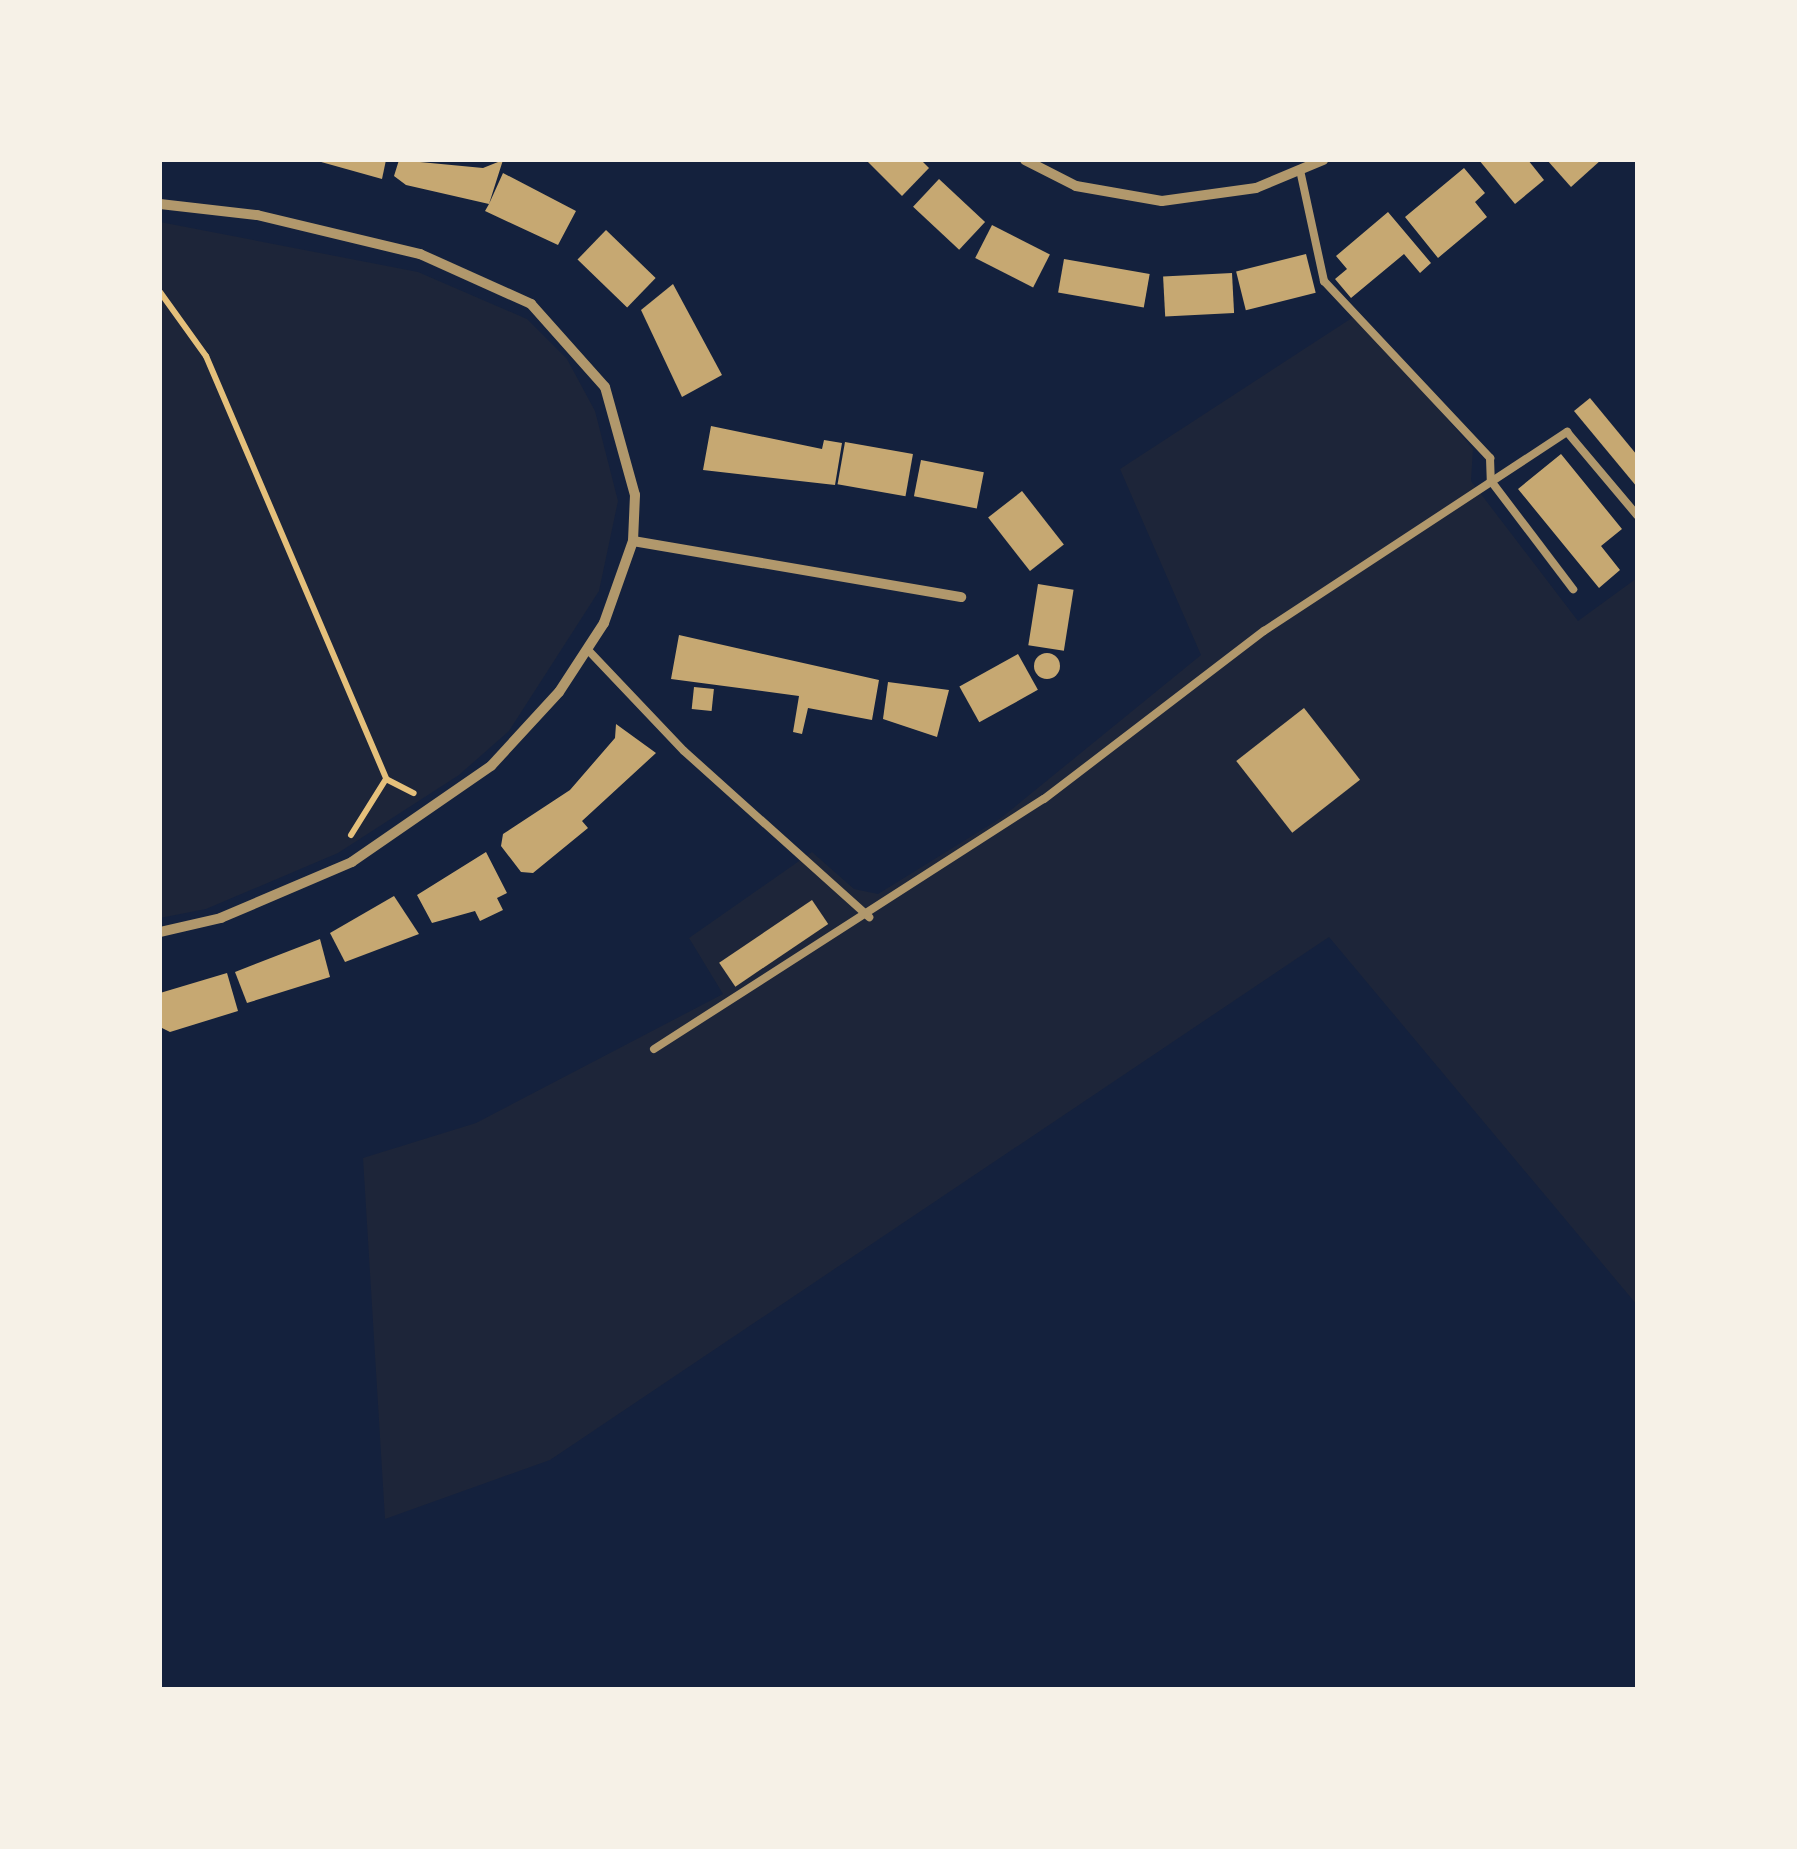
<!DOCTYPE html>
<html>
<head>
<meta charset="utf-8">
<style>
  body { margin:0 }
  #map { position:relative; width:1797px; height:1849px; overflow:hidden; background:#14213d; font-family:Mulish,sans-serif }
  div>[style] { position:absolute }
  .green>* { inset:0; background:#1d2539 }
  .building>* { inset:0; background:#c6a872; transform-origin:0 0 }
  .round { border-radius:50% }
  .path>* { height:6px; margin:-3px; padding:0 3px; transform-origin:3px; border-radius:3px; background:#e5c07b }
  .service>* { height:8px; margin:-4px; padding:0 4px; transform-origin:4px; border-radius:4px; background:#b1986c }
  .minor>* { height:10px; margin:-5px; padding:0 5px; transform-origin:5px; border-radius:5px; background:#b1986c }
  span { translate:-50% -50%; white-space:nowrap; text-align:center; line-height:1.15; -webkit-text-stroke:8px #f6f1e7; paint-order:stroke }
  .frame { position:absolute; inset:0; border:162px solid #f6f1e7; pointer-events:none }
</style>
</head>
<body>
<div id="map">
  <div class="green">
    <div style="clip-path:polygon(160px 222px,418px 272px,527px 319px,567px 359px,595px 411px,618px 501px,599px 591px,509px 731px,459px 775px,338px 853px,206px 909px,160px 918px)"></div>
    <div style="clip-path:polygon(1358px 314px,1473px 449px,1471px 481px,1578px 621px,1637px 578px,1637px 1305px,1329px 937px,550px 1460px,385px 1519px,363px 1158px,476px 1123px,723px 994px,689px 938px,812px 852px,854px 889px,878px 894px,1001px 818px,1201px 655px,1120px 469px)"></div>
  </div>
  <div class="building">
    <div style="clip-path:polygon(314px 160px,386px 160px,382px 179px)"></div>
    <div style="clip-path:polygon(399px 160px,483px 168px,503px 160px,489px 204px,503px 173px,576px 211px,558px 245px,485px 211px,489px 204px,406px 185px,394px 176px)"></div>
    <div style="clip-path:polygon(866px 160px,921px 160px,929px 168px,902px 196px)"></div>
    <div style="clip-path:polygon(1479px 160px,1528px 160px,1544px 180px,1515px 204px)"></div>
    <div style="clip-path:polygon(1547px 160px,1601px 160px,1571px 187px)"></div>
    <div style="clip-path:polygon(1464px 168px,1485px 193px,1475px 202px,1487px 217px,1438px 258px,1405px 217px)"></div>
    <div style="left:939px;top:179px;width:63px;height:38px;rotate:43deg"></div>
    <div style="clip-path:polygon(1388px 212px,1431px 263px,1420px 273px,1404px 254px,1351px 298px,1335px 279px,1347px 269px,1336px 256px)"></div>
    <div style="left:992px;top:225px;width:65px;height:37px;rotate:27deg"></div>
    <div style="left:606px;top:230px;width:69px;height:41px;rotate:44deg"></div>
    <div style="left:1306px;top:254px;width:40px;height:72px;rotate:76deg"></div>
    <div style="left:1064px;top:259px;width:87px;height:34px;rotate:10deg"></div>
    <div style="left:1232px;top:273px;width:40px;height:69px;rotate:87deg"></div>
    <div style="clip-path:polygon(673px 284px,722px 375px,682px 397px,641px 310px)"></div>
    <div style="clip-path:polygon(1590px 398px,1637px 455px,1637px 487px,1574px 411px)"></div>
    <div style="clip-path:polygon(711px 426px,822px 449px,824px 440px,842px 443px,835px 485px,703px 470px)"></div>
    <div style="left:845px;top:442px;width:69px;height:43px;rotate:10deg"></div>
    <div style="clip-path:polygon(1561px 454px,1622px 529px,1601px 546px,1620px 570px,1599px 588px,1518px 489px)"></div>
    <div style="left:921px;top:460px;width:64px;height:37px;rotate:11deg"></div>
    <div style="left:1022px;top:491px;width:68px;height:43px;rotate:52deg"></div>
    <div style="left:1038px;top:584px;width:36px;height:62px;rotate:9deg"></div>
    <div style="clip-path:polygon(679px 635px,879px 680px,872px 720px,808px 708px,802px 734px,793px 732px,799px 696px,671px 679px)"></div>
    <div class="round" style="left:1034px;top:653px;width:26px;height:26px"></div>
    <div style="left:1018px;top:654px;width:41px;height:67px;rotate:61deg"></div>
    <div style="clip-path:polygon(888px 682px,949px 690px,937px 737px,883px 719px)"></div>
    <div style="left:694px;top:687px;width:20px;height:22px;rotate:6deg"></div>
    <div style="left:1304px;top:708px;width:91px;height:86px;rotate:52deg"></div>
    <div style="clip-path:polygon(616px 724px,656px 753px,582px 821px,588px 828px,533px 873px,521px 872px,501px 846px,503px 834px,570px 790px,615px 738px)"></div>
    <div style="clip-path:polygon(486px 852px,507px 893px,497px 898px,503px 910px,480px 921px,475px 911px,432px 923px,417px 895px)"></div>
    <div style="clip-path:polygon(394px 896px,419px 934px,345px 962px,330px 933px)"></div>
    <div style="left:812px;top:900px;width:29px;height:112px;rotate:56deg"></div>
    <div style="clip-path:polygon(320px 939px,330px 977px,247px 1003px,235px 972px)"></div>
    <div style="clip-path:polygon(227px 973px,238px 1011px,170px 1032px,160px 1027px,160px 993px)"></div>
  </div>
  <div class="path">
    <div style="left:160px;top:292px;width:79px;rotate:54.3deg"></div>
    <div style="left:206px;top:356px;width:460px;rotate:66.9deg"></div>
    <div style="left:351px;top:835px;width:66px;rotate:-58deg"></div>
    <div style="left:386px;top:779px;width:31px;rotate:27deg"></div>
  </div>
  <div class="service">
    <div style="left:1300px;top:170px;width:114px;rotate:77.8deg"></div>
    <div style="left:1324px;top:281px;width:243px;rotate:46.8deg"></div>
    <div style="left:1490px;top:458px;width:23px;rotate:88deg"></div>
    <div style="left:1491px;top:481px;width:136px;rotate:52.8deg"></div>
    <div style="left:588px;top:650px;width:139px;rotate:46.5deg"></div>
    <div style="left:684px;top:751px;width:249px;rotate:41.9deg"></div>
    <div style="left:654px;top:1049px;width:463px;rotate:-32.7deg"></div>
    <div style="left:1044px;top:799px;width:277px;rotate:-37.4deg"></div>
    <div style="left:1264px;top:631px;width:363px;rotate:-33.3deg"></div>
    <div style="left:1567px;top:432px;width:109px;rotate:49.9deg"></div>
  </div>
  <div class="minor">
    <div style="left:1025px;top:160px;width:57px;rotate:27deg"></div>
    <div style="left:1076px;top:186px;width:87px;rotate:9.9deg"></div>
    <div style="left:1162px;top:201px;width:95px;rotate:-7.9deg"></div>
    <div style="left:1256px;top:188px;width:73px;rotate:-22.7deg"></div>
    <div style="left:160px;top:204px;width:98px;rotate:6.5deg"></div>
    <div style="left:257px;top:215px;width:168px;rotate:13.5deg"></div>
    <div style="left:420px;top:254px;width:122px;rotate:24.2deg"></div>
    <div style="left:531px;top:304px;width:111px;rotate:48.3deg"></div>
    <div style="left:605px;top:387px;width:112px;rotate:74.5deg"></div>
    <div style="left:635px;top:495px;width:46px;rotate:92.5deg"></div>
    <div style="left:633px;top:541px;width:87px;rotate:109.5deg"></div>
    <div style="left:604px;top:623px;width:82px;rotate:123.1deg"></div>
    <div style="left:559px;top:692px;width:100px;rotate:132.6deg"></div>
    <div style="left:491px;top:766px;width:169px;rotate:145.4deg"></div>
    <div style="left:352px;top:862px;width:142px;rotate:156.9deg"></div>
    <div style="left:221px;top:918px;width:63px;rotate:167.1deg"></div>
    <div style="left:633px;top:541px;width:333px;rotate:9.7deg"></div>
  </div>
  <div class="frame"></div>
</div>
</body>
</html>
